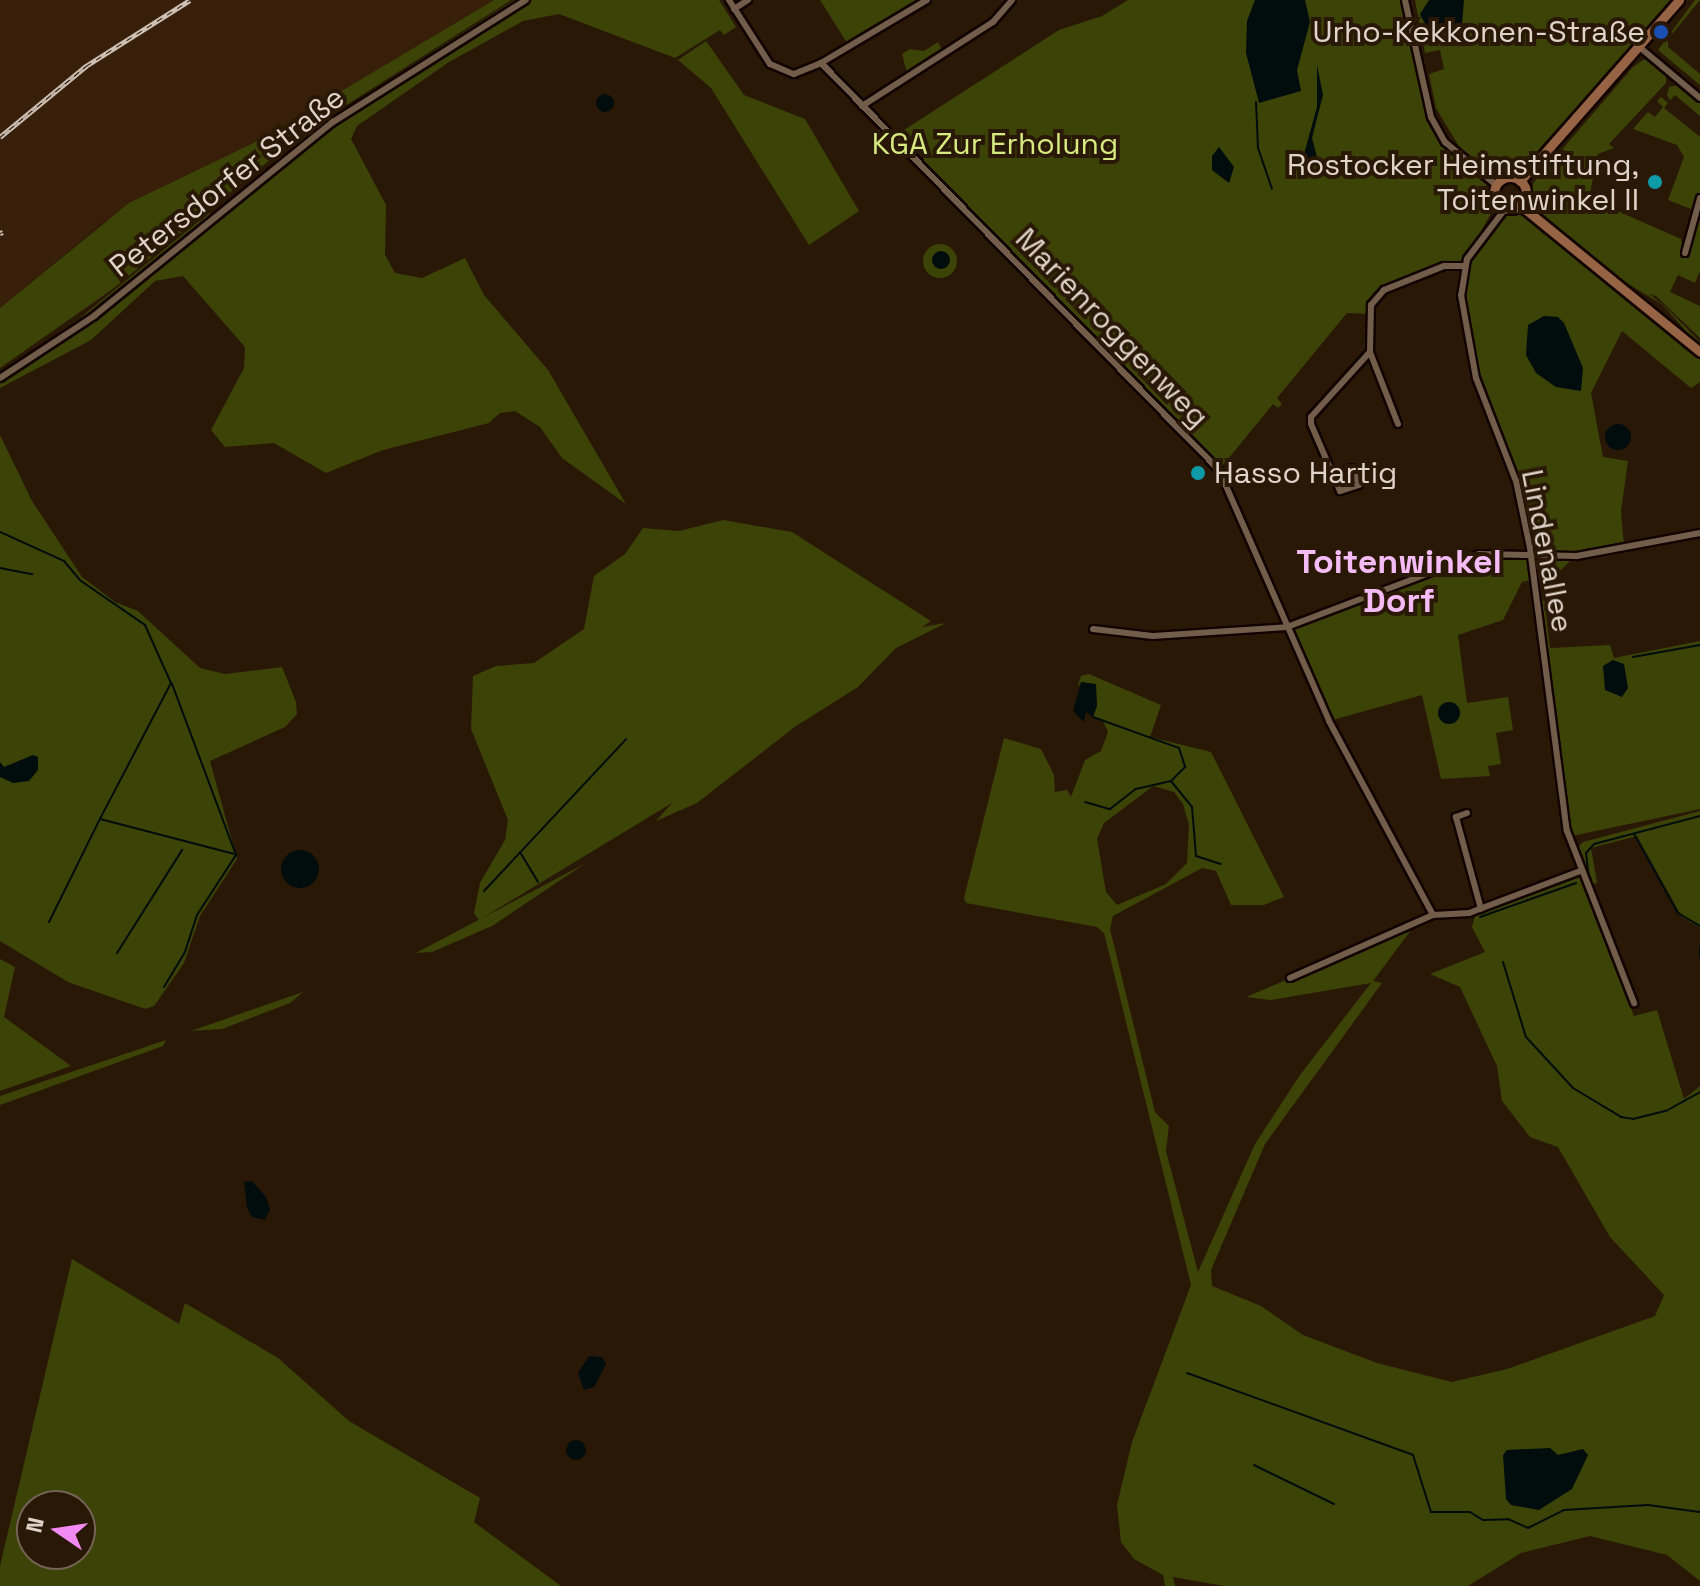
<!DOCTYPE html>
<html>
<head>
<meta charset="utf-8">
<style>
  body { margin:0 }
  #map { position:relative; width:1700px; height:1586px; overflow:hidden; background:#2a1807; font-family:"Space Grotesk",sans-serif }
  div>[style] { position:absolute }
  .built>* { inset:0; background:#371f09 }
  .green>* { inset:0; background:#3b4306 }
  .round { border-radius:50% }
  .water>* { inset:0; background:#010c0d }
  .stream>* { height:2px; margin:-1px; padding:0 1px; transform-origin:1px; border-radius:1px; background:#010c0d }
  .roads { filter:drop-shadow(2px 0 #120300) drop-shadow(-2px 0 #120300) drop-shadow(0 2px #120300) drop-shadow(0 -2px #120300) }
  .street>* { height:6px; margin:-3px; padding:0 3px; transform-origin:3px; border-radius:3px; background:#725c4a }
  .secondary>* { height:9px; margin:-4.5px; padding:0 4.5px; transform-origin:4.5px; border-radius:4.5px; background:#966345 }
  .secondary>.ring { margin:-4.5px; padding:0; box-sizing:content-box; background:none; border:9px solid #966345; border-radius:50% }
  .rail>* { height:5px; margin-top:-2.5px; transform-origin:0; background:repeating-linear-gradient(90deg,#2a1807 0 6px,#ccbfb4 0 12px); box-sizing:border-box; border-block:2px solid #ccbfb4 }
  .dots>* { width:22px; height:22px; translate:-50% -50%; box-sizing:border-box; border:4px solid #2a1807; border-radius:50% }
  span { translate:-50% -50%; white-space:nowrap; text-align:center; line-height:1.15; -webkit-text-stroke:8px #2a1807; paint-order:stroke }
  .poi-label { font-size:30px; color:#e0d3c9 }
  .right { translate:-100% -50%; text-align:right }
  .left { translate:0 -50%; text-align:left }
  .park-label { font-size:30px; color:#d6ea80 }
  .street-label { font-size:30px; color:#e0d3c9 }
  .quarter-label { font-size:34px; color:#f5bbf5; font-weight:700 }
  .north { position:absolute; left:16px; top:1490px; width:80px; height:80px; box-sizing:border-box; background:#2a1807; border:2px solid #736355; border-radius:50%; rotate:283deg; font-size:22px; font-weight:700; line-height:32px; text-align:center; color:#e0d3c9 }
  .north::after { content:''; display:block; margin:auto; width:28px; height:36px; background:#f28af3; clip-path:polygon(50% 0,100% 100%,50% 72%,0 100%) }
</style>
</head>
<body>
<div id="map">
  <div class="built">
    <div style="clip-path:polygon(0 0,494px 0,272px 134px,104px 222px,0 308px)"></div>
  </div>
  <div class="green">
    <div style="clip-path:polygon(494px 0,511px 0,285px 144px,278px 129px)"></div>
    <div style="clip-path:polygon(514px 0,519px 0,290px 147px,340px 111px)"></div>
    <div style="clip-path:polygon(532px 0,719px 0,736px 27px,724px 35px,720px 30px,675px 58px,559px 14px,523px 21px,449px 62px,357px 126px,351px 139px,386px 205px,385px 255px,395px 273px,422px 278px,465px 258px,484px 295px,548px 370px,626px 504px,562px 458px,540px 427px,515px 411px,500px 413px,489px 423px,383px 450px,326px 473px,274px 443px,225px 447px,211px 430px,244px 368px,245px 347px,183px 276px,155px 281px,91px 340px,0 388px,0 382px,104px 312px,324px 133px)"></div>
    <div style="clip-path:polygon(820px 0,927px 0,849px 46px)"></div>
    <div style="clip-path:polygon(1128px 0,1401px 0,1428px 120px,1448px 151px,1491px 189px,1495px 206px,1463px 264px,1384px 290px,1368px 314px,1347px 313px,1277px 398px,1282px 404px,1278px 408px,1273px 404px,1219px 470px,941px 186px,904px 130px,1059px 30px,1102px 16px)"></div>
    <div style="clip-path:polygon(1415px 0,1670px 0,1526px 166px,1494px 175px,1460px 148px,1436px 108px,1429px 74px,1444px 69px,1440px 50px,1425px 53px)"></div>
    <div style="clip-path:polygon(1695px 0,1700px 0,1668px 39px,1668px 47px,1700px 74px,1700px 85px,1658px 50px)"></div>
    <div style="clip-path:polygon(706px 41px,744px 95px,805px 119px,859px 211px,809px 245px,711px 88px,678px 60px)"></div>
    <div style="clip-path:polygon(938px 42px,942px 50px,908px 77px,902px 54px,910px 49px,924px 51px)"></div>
    <div style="clip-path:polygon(1635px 55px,1640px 55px,1534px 178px,1530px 175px)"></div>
    <div style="clip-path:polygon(1646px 58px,1666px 75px,1666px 83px,1609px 144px,1614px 148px,1598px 154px,1590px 194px,1572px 191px,1681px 239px,1684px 251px,1696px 211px,1668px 200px,1684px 157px,1677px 145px,1633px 129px,1648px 112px,1655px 117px,1663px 107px,1657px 101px,1661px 97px,1668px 103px,1664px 108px,1700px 137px,1700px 271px,1695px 283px,1678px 275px,1670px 292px,1700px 306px,1700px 338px,1656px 296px,1649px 294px,1665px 306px,1700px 342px,1700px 347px,1663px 305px,1617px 277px,1528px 203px,1534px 182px,1633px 67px)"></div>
    <div style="clip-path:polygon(1678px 85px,1700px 103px,1700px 116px,1675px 95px,1670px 100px,1667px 95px,1669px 87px)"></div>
    <div style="clip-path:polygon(272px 134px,282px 150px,114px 288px,0 368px,0 308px,129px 203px)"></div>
    <div style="clip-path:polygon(210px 212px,210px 215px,81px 319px,0 373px,80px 318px)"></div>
    <div style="clip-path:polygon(1519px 212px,1700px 359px,1700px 382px,1691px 388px,1622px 331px,1591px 393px,1603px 457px,1628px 461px,1621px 511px,1624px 546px,1583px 553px,1539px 553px,1530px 548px,1516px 481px,1476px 378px,1461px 295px,1465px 266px,1500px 214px)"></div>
    <div class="round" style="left:923px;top:244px;width:34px;height:34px"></div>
    <div style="clip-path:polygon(0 435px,32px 501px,82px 577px,115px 602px,138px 611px,200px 668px,225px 674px,282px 667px,296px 702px,297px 714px,285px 727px,210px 761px,237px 859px,200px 916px,184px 963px,154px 1006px,145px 1009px,68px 982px,0 941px)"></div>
    <div style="clip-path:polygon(723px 520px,792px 532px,931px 621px,922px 627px,946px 623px,896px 648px,858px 687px,796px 726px,697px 803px,656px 821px,672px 803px,479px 920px,474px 913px,480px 883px,505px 840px,508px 820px,471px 729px,473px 676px,496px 666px,534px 663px,584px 629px,594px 576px,625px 554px,643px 528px,679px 531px)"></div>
    <div style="clip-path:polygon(1479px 554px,1532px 555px,1536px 579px,1522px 582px,1503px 620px,1458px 635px,1467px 703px,1508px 697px,1513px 730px,1496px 733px,1501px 764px,1488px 766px,1490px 776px,1441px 779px,1422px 695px,1329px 721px,1287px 627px)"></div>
    <div style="clip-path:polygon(1543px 559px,1571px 560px,1539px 592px,1536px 567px)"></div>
    <div style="clip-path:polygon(1560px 577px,1544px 596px,1550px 648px,1610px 645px,1614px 658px,1700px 641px,1700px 809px,1572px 836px,1540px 596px)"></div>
    <div style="clip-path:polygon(evenodd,1089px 674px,1161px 705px,1150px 737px,1211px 752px,1284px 897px,1264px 905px,1231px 905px,1216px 871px,1202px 868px,1113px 916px,1110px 929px,1155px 1112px,1169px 1126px,1166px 1151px,1198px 1272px,1255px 1144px,1300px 1075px,1371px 983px,1271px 1000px,1246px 997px,1414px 926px,1373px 981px,1382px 983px,1265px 1144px,1211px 1270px,1212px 1286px,1261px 1306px,1303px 1335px,1377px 1363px,1452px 1382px,1507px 1369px,1655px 1316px,1664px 1295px,1610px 1237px,1558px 1147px,1530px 1137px,1502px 1101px,1497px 1066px,1460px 987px,1430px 974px,1485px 952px,1472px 927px,1476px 913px,1579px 874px,1634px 1016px,1657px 1010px,1684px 1099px,1700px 1086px,1700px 1581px,1667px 1555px,1590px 1536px,1521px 1553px,1468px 1586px,1224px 1586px,1173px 1577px,1175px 1586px,1165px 1586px,1163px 1575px,1134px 1559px,1121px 1542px,1117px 1505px,1132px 1442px,1191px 1285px,1104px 933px,1097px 927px,966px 903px,964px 898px,1004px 738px,1041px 749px,1054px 775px,1055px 792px,1067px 790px,1071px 797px,1085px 760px,1101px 751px,1108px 732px,1103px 721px,1093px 717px,1096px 685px,1078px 685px,1081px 676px,1089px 674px,1153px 786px,1174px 792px,1183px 804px,1189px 825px,1187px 863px,1166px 884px,1117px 905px,1106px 892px,1097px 839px,1104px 823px,1153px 786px)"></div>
    <div style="clip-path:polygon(1700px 811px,1700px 928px,1682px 917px,1637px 836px,1591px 848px,1597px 883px,1590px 885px,1576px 850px,1583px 842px)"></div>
    <div style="clip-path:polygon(586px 863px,492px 926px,432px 952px,416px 953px)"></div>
    <div style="clip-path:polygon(0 959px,15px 967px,4px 1017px,71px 1066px,0 1091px)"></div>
    <div style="clip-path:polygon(303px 992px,290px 1003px,222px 1029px,191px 1031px)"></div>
    <div style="clip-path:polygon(166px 1040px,163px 1046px,0 1105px,0 1096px)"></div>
    <div style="clip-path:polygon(evenodd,72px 1259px,179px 1324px,185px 1303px,278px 1358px,349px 1421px,480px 1498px,474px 1522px,561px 1586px,0 1586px,0 1566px,72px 1259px,32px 1506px,80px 1506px,80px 1554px,32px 1554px,32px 1506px)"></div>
  </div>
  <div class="water">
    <div style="clip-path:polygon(1255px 0,1305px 0,1310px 22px,1297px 70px,1301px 91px,1259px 103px,1246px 53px,1247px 21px)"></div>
    <div style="clip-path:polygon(1429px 0,1464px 0,1462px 24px,1445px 32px,1427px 28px,1420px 14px)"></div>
    <div style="clip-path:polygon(1317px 65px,1323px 95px,1312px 138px,1317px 157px,1311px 162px,1304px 154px,1317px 107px)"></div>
    <div class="round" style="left:596px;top:94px;width:18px;height:18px"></div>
    <div style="clip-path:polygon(1219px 147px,1234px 167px,1229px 183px,1212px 170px,1212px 156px)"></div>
    <div class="round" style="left:932px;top:251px;width:18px;height:18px"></div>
    <div style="clip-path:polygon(1544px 316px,1558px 317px,1564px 323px,1583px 368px,1581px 391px,1556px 387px,1536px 373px,1526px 355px,1528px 325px)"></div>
    <div class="round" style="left:1605px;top:424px;width:26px;height:26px"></div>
    <div style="clip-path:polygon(1613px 660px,1624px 664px,1628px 688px,1622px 697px,1605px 690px,1603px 666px)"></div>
    <div style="clip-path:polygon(1081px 682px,1096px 684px,1097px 706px,1093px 717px,1086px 712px,1084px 722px,1073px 711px)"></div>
    <div class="round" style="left:1438px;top:702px;width:22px;height:22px"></div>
    <div style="clip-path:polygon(33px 755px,38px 757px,38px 770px,29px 781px,13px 783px,0 777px,0 762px,4px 767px)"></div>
    <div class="round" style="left:281px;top:850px;width:38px;height:38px"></div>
    <div style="clip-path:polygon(252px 1181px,266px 1197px,270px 1209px,265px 1220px,252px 1217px,247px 1207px,244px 1182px)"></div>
    <div style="clip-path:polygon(589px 1356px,602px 1357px,606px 1364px,594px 1387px,584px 1390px,578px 1373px)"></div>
    <div class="round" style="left:566px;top:1440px;width:20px;height:20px"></div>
    <div style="clip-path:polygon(1550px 1448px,1558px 1455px,1583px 1449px,1588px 1455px,1572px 1489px,1539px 1510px,1511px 1505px,1506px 1499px,1503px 1455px,1507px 1450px)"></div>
  </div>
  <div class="stream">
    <div style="left:1256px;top:102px;width:46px;rotate:87.5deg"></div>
    <div style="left:1258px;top:148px;width:43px;rotate:71.1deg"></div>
    <div style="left:0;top:532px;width:70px;rotate:24.4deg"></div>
    <div style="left:64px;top:561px;width:26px;rotate:50deg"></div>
    <div style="left:81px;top:581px;width:78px;rotate:34.5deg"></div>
    <div style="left:145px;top:625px;width:64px;rotate:65.9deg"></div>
    <div style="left:171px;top:683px;width:153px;rotate:117.6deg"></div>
    <div style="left:0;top:568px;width:33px;rotate:11deg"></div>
    <div style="left:1633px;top:657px;width:68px;rotate:-10.2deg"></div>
    <div style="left:1093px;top:717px;width:91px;rotate:19.8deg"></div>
    <div style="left:1179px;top:748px;width:20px;rotate:72deg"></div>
    <div style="left:1185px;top:767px;width:20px;rotate:135deg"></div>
    <div style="left:1171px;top:781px;width:33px;rotate:51deg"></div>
    <div style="left:1192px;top:807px;width:49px;rotate:85.3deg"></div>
    <div style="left:1196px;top:856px;width:26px;rotate:18deg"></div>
    <div style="left:1085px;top:802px;width:26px;rotate:16deg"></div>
    <div style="left:1110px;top:809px;width:33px;rotate:-38deg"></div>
    <div style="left:1136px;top:789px;width:36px;rotate:-13deg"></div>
    <div style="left:1634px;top:834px;width:90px;rotate:60.9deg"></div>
    <div style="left:1678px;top:913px;width:26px;rotate:31deg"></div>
    <div style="left:520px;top:852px;width:35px;rotate:59deg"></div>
    <div style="left:1589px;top:878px;width:25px;rotate:-97deg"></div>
    <div style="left:1586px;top:853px;width:12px;rotate:-48deg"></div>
    <div style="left:1594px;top:844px;width:110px;rotate:-14.8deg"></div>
    <div style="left:484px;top:891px;width:208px;rotate:-46.9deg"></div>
    <div style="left:1480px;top:917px;width:102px;rotate:-19.5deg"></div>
    <div style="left:49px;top:922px;width:115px;rotate:-63.7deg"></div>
    <div style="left:100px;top:819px;width:138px;rotate:14.6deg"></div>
    <div style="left:1700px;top:947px;width:9px;rotate:90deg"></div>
    <div style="left:117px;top:953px;width:122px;rotate:-57.7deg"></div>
    <div style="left:1503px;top:962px;width:78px;rotate:73deg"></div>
    <div style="left:1526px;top:1037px;width:69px;rotate:47.3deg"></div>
    <div style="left:1573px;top:1088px;width:56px;rotate:31.1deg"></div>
    <div style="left:1621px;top:1117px;width:12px;rotate:9deg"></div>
    <div style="left:1633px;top:1119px;width:34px;rotate:-14deg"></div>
    <div style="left:1666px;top:1111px;width:39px;rotate:-29deg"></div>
    <div style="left:164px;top:987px;width:41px;rotate:-59deg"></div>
    <div style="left:185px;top:952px;width:39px;rotate:-72deg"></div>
    <div style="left:197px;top:915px;width:72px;rotate:-57deg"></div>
    <div style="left:236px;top:855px;width:183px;rotate:-110.5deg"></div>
    <div style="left:1187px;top:1373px;width:240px;rotate:19.9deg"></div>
    <div style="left:1413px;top:1455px;width:60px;rotate:72.5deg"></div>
    <div style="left:1431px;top:1512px;width:39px"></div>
    <div style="left:1470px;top:1512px;width:15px;rotate:32deg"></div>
    <div style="left:1483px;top:1520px;width:25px;rotate:-2deg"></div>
    <div style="left:1508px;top:1519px;width:22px;rotate:24deg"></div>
    <div style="left:1528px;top:1528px;width:40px;rotate:-26.6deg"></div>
    <div style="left:1564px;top:1510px;width:84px;rotate:-3.4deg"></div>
    <div style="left:1648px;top:1505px;width:52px;rotate:7.7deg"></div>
    <div style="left:1254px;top:1465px;width:89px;rotate:26deg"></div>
  </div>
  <div class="roads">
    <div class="street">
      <div style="left:729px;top:0;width:76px;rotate:57.4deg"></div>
      <div style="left:770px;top:64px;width:26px;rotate:23deg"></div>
      <div style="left:794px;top:74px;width:29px;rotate:-22deg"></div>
      <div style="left:821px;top:63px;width:569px;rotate:45.64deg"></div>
      <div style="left:1219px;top:470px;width:274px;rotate:66.3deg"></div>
      <div style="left:1329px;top:721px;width:220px;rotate:61.8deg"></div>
      <div style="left:1433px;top:915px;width:36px;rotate:-3deg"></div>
      <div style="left:1469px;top:913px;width:119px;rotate:-20.7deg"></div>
      <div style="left:1405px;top:0;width:120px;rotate:77.5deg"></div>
      <div style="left:1431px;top:117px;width:29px;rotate:61deg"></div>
      <div style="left:1445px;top:142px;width:67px;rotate:40.1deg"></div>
      <div style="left:734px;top:9px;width:17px;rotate:-33deg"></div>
      <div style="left:1637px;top:45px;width:82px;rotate:40.1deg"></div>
      <div style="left:821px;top:63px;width:123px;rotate:-30.7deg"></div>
      <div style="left:862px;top:106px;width:156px;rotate:-32.7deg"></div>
      <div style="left:993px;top:22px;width:29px;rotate:-49deg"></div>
      <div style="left:1505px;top:209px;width:63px;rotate:127.2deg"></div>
      <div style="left:1467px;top:259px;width:36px;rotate:99deg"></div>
      <div style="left:1461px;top:295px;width:84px;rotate:79.8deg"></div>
      <div style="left:1476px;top:378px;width:110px;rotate:68.8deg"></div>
      <div style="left:1516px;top:481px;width:68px;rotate:78.2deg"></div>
      <div style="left:1530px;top:548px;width:285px;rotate:82.6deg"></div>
      <div style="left:1567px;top:831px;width:185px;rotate:68.7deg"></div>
      <div style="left:1685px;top:253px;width:57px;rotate:-74.7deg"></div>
      <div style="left:0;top:378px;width:113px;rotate:-33.4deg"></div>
      <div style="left:94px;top:316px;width:308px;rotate:-39.1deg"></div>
      <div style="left:333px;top:122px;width:228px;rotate:-32.3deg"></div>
      <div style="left:1398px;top:424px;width:77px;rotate:-111.3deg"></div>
      <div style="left:1370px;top:352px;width:47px;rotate:-88.8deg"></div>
      <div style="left:1371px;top:305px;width:20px;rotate:-49deg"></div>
      <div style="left:1384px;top:290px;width:65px;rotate:-21.8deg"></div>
      <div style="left:1444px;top:266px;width:21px"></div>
      <div style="left:1333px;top:475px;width:20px;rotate:-20deg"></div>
      <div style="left:1352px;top:468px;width:18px;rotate:68deg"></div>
      <div style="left:1359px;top:485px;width:20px;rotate:162deg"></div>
      <div style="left:1340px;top:491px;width:17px;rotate:-114deg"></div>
      <div style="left:1333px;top:475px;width:56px;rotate:-113.3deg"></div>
      <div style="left:1311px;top:424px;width:7px;rotate:-90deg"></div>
      <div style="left:1311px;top:417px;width:88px;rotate:-47.8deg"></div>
      <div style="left:1093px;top:629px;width:60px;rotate:6.7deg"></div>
      <div style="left:1153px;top:636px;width:134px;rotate:-3.8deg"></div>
      <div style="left:1287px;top:627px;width:205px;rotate:-20.8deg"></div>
      <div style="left:1479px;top:554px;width:98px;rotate:1.2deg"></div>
      <div style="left:1577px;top:556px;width:125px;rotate:-10.6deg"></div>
      <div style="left:1467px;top:813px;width:12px;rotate:160deg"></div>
      <div style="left:1456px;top:817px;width:95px;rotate:74.8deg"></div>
      <div style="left:1290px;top:978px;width:156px;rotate:-23.8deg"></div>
    </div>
    <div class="secondary">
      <div class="ring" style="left:1494px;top:177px;width:23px;height:23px"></div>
      <div style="left:1520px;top:181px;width:241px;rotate:-48.7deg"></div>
      <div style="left:1520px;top:205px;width:232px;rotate:39.2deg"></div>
    </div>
  </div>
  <div class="rail">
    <div style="left:0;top:137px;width:112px;rotate:-39.5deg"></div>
    <div style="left:86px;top:66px;width:123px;rotate:-32.4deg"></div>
    <div style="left:0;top:233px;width:3px;rotate:-18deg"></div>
  </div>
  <div class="dots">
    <div style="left:1661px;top:32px;background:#1a4fb4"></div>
    <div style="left:1655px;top:182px;background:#0f9aa8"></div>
    <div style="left:1198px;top:473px;background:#0f9aa8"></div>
  </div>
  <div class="poi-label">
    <span class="right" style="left:1645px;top:32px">Urho-Kekkonen-Straße</span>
    <span class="right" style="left:1639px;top:182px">Rostocker Heimstiftung,<br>Toitenwinkel II</span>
    <span class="left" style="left:1214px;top:473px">Hasso Hartig</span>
  </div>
  <div class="park-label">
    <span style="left:995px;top:144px">KGA Zur Erholung</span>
  </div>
  <div class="street-label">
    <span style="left:227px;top:182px;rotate:-38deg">Petersdorfer Straße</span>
    <span style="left:1112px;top:328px;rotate:46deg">Marienroggenweg</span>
    <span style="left:1547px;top:551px;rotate:79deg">Lindenallee</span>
  </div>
  <div class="quarter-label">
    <span style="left:1399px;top:581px">Toitenwinkel<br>Dorf</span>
  </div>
  <div class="north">N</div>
</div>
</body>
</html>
